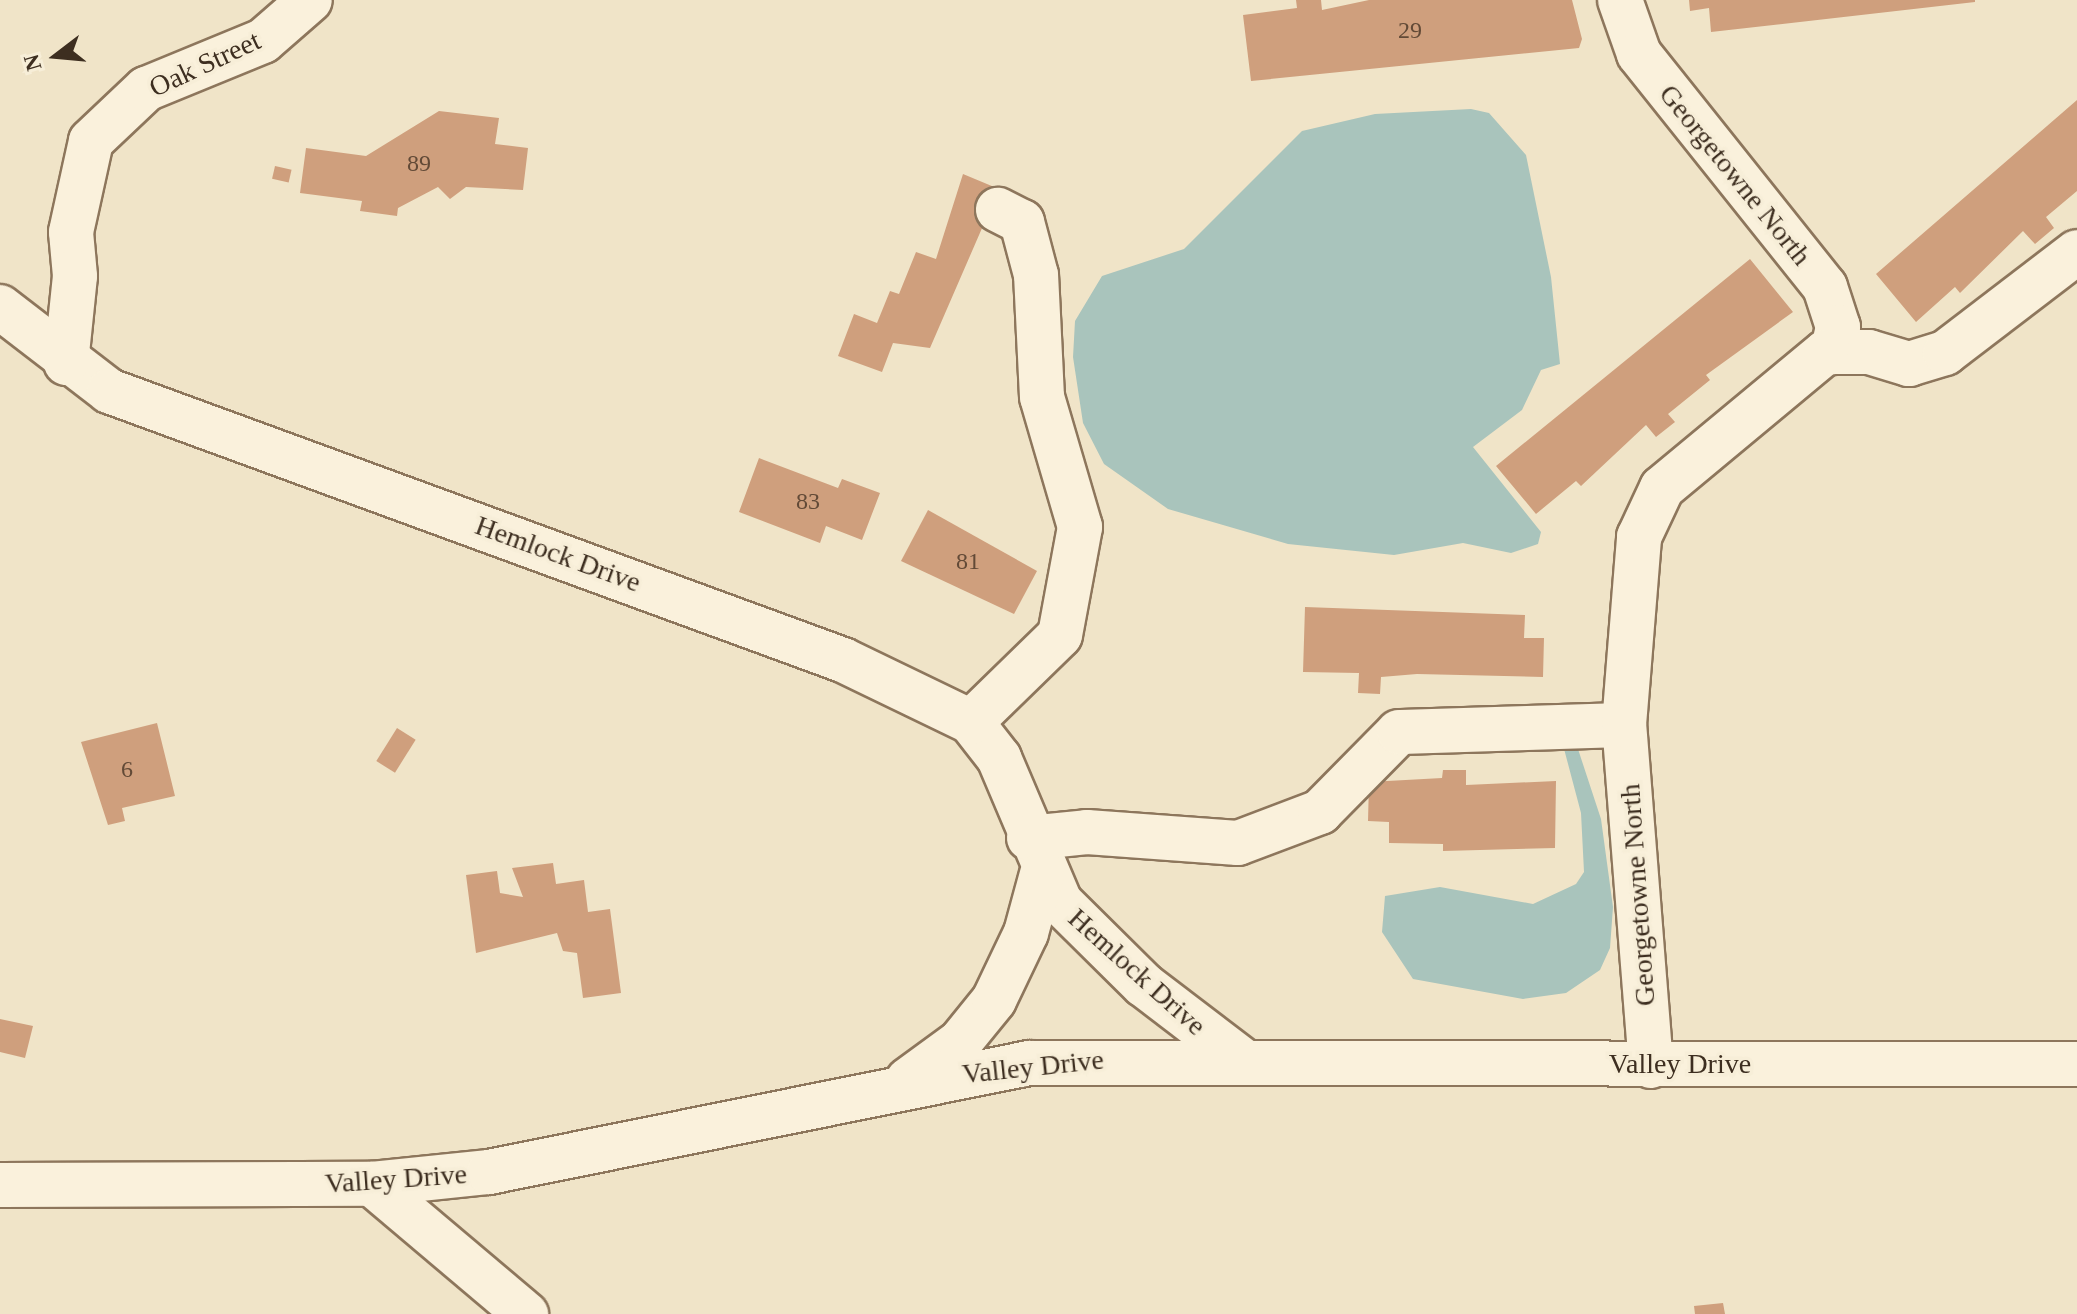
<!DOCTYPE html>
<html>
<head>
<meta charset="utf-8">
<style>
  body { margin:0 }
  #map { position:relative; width:2077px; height:1314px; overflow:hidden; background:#f0e4c8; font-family:"Times New Roman",serif }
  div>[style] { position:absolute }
  .water>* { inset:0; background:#a9c4bc }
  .building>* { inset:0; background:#cf9f7d; transform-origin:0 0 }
  .roads { filter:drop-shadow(2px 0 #8d765c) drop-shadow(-2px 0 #8d765c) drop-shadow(0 2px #8d765c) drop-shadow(0 -2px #8d765c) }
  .minor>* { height:44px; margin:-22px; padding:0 22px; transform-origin:22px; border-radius:22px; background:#faf1dc }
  span { translate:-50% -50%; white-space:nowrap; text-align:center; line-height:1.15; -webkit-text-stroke:7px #f7eed8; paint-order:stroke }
  .number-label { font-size:24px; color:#624a37 }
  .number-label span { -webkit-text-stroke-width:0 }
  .street-label { font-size:28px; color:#3d2e20 }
  .north { position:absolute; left:16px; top:16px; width:80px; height:80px; -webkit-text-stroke:6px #f7eed8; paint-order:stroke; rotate:254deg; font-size:22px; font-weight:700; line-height:32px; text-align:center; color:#3d2e20 }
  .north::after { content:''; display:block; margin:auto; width:28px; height:36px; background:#3d2e20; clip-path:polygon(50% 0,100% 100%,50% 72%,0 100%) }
</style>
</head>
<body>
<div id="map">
  <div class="water">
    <div style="clip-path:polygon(1471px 109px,1489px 113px,1526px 155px,1551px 277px,1560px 364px,1541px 370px,1522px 410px,1473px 447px,1541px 532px,1538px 544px,1511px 553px,1463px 543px,1394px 555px,1288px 544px,1168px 509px,1104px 464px,1083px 423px,1073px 357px,1075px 321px,1102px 276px,1184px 249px,1302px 131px,1375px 114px)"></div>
    <div style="clip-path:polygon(1563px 745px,1577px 746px,1601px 819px,1613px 907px,1610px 948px,1600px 970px,1566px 993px,1523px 999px,1413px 979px,1382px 932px,1385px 896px,1440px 887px,1533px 904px,1576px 884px,1584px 872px,1581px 813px)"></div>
  </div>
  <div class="building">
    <div style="clip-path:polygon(1296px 0,1321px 0,1322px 10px,1369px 0,1572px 0,1582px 39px,1579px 48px,1251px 81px,1243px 15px,1297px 8px)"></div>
    <div style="clip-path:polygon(1689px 0,1975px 0,1975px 2px,1711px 32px,1709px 8px,1690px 11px)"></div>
    <div style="clip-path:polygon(2077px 100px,2077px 191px,2046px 217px,2054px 228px,2035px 244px,2023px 231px,1960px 293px,1955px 287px,1916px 322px,1876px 274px)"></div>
    <div style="clip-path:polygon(439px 111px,499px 118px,495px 144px,528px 148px,523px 190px,466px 187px,450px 199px,438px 187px,398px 208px,397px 216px,360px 211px,362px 201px,300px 193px,306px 148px,366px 156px)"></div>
    <div style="left:275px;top:166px;width:17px;height:13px;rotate:13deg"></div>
    <div style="clip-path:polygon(963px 174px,999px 189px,930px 348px,893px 343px,882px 372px,838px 356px,854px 314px,877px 323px,890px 291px,899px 294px,916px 252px,936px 259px)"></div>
    <div style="clip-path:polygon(1750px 259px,1793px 312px,1706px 375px,1710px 380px,1668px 414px,1675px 422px,1656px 437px,1646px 425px,1581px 486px,1576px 481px,1536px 514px,1496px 466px)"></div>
    <div style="clip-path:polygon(759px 458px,838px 488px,842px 479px,880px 493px,862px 540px,826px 526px,820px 543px,739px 512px)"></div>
    <div style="clip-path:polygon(928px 510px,1037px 571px,1014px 614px,901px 561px)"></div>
    <div style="clip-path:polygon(1305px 607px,1525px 615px,1524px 638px,1544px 638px,1543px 677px,1417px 674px,1381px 677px,1380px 694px,1358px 693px,1359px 673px,1303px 672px)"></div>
    <div style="clip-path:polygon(157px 723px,175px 796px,122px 808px,125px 821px,108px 825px,81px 742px)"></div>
    <div style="left:397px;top:728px;width:22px;height:39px;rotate:32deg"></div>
    <div style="clip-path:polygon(1443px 770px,1466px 770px,1466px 785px,1556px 781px,1555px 848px,1443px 851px,1443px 844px,1389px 843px,1389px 822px,1368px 821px,1369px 782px,1442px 778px)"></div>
    <div style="clip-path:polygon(553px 863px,556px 884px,584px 880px,588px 912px,610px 909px,621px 993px,583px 998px,577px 953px,563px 951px,557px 933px,476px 953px,466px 875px,497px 871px,500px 893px,523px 897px,512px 868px)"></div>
    <div style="clip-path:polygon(0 1019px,33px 1026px,25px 1058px,0 1052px)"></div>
    <div style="clip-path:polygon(1723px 1303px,1725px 1314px,1695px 1314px,1694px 1306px)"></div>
  </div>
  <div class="roads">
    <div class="minor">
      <div style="left:1620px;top:0;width:57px;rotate:70.6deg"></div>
      <div style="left:1639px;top:54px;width:298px;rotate:51.4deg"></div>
      <div style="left:1825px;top:287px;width:42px;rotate:72deg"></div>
      <div style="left:1838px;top:327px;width:26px;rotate:103deg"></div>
      <div style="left:0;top:307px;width:138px;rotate:37.6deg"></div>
      <div style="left:109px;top:391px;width:782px;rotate:20.13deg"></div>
      <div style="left:843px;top:660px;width:142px;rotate:25.8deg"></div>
      <div style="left:971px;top:722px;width:46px;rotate:52.1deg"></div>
      <div style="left:999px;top:758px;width:156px;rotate:67deg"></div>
      <div style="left:1060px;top:902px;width:118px;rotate:44.7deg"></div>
      <div style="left:1144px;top:985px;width:123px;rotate:37.4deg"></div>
      <div style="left:66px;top:363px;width:87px;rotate:-84.1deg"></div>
      <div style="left:75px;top:276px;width:44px;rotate:-95.2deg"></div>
      <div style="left:71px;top:232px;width:93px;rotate:-77.6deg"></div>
      <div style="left:91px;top:141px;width:76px;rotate:-43.4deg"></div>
      <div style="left:146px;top:89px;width:126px;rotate:-22.3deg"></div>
      <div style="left:263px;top:41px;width:62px;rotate:-41.1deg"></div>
      <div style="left:971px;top:722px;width:124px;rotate:-44.3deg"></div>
      <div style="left:1060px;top:635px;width:110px;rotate:-79.5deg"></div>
      <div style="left:1080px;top:527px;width:135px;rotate:-106.3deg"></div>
      <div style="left:1042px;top:397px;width:122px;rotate:-92.8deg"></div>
      <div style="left:1036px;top:275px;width:55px;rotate:-104.8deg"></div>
      <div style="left:1022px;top:222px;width:27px;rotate:-153deg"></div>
      <div style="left:1029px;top:838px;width:58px;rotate:-5.9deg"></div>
      <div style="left:1087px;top:832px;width:151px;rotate:4.2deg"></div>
      <div style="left:1238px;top:843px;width:88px;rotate:-20.7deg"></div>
      <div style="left:1320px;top:812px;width:112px;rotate:-45.4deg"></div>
      <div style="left:1399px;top:732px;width:225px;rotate:-1.8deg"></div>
      <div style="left:1651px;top:1066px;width:342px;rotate:-94.5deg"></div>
      <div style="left:1624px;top:725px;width:189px;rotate:-85.4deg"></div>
      <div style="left:1639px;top:537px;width:54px;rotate:-64.9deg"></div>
      <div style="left:1662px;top:488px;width:213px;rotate:-39.7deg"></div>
      <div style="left:1826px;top:352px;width:43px"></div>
      <div style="left:1869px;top:352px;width:42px;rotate:16.7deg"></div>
      <div style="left:1909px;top:364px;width:38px;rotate:-17deg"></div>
      <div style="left:1945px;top:353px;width:166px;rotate:-37.4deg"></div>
      <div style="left:908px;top:1080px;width:64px;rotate:-36.2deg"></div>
      <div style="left:960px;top:1042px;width:54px;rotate:-51deg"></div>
      <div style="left:994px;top:1000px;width:74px;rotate:-64.5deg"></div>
      <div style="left:1026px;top:933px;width:61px;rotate:-74.8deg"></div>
      <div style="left:372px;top:1184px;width:202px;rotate:40.2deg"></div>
      <div style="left:0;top:1185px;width:372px;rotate:-0.2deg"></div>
      <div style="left:372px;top:1184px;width:118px;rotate:-5.9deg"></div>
      <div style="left:489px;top:1172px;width:551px;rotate:-11.41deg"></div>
      <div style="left:1029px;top:1063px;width:1048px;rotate:0.05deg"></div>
    </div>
  </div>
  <div class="number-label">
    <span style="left:1410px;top:31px">29</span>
    <span style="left:419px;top:164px">89</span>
    <span style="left:808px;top:502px">83</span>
    <span style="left:968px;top:562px">81</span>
    <span style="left:127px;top:770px">6</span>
  </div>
  <div class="street-label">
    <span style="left:205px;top:64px;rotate:-25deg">Oak Street</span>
    <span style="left:1735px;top:175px;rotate:51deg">Georgetowne North</span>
    <span style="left:558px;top:554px;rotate:20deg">Hemlock Drive</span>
    <span style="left:1638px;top:895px;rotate:-94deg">Georgetowne North</span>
    <span style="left:1137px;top:972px;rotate:42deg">Hemlock Drive</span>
    <span style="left:1680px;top:1064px">Valley Drive</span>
    <span style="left:1033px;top:1067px;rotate:-6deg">Valley Drive</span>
    <span style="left:396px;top:1179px;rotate:-4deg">Valley Drive</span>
  </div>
  <div class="north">N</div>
</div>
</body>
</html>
